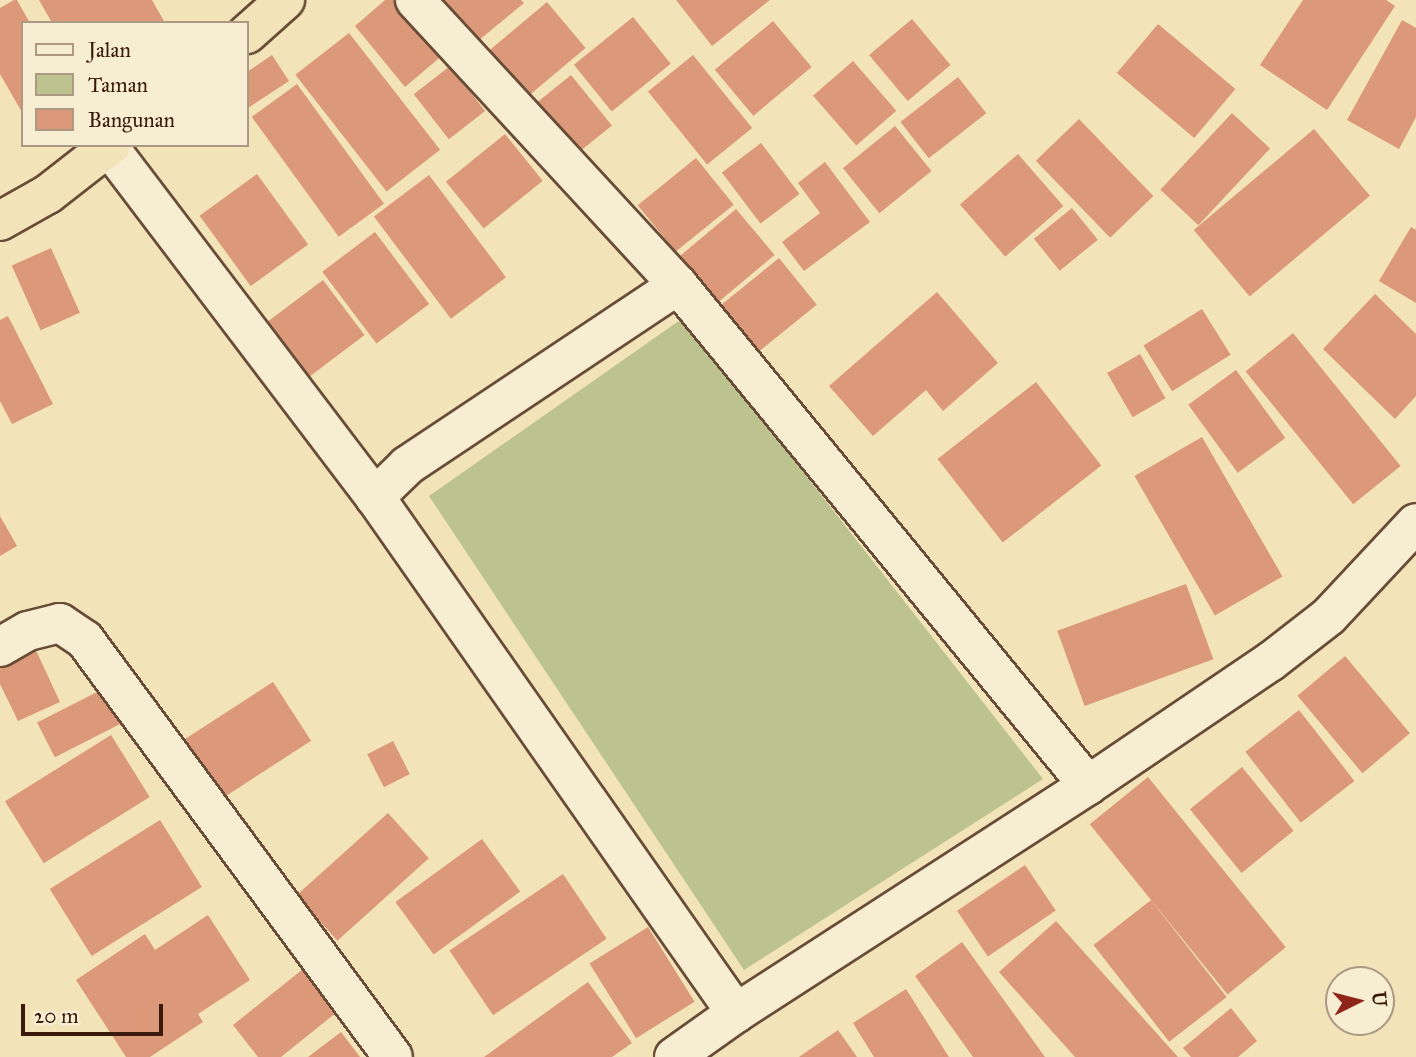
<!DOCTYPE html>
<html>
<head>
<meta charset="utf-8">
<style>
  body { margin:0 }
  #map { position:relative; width:1416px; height:1057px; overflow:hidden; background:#f2e3b9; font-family:"IM FELL Great Primer",serif }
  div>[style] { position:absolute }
  .green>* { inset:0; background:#bdc38e }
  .building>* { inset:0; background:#dc997a; transform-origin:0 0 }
  .roads { filter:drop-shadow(2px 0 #684c37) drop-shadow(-2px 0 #684c37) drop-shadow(0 2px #684c37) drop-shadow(0 -2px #684c37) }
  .minor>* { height:38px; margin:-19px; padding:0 19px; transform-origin:19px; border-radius:19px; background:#f7edd2 }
  .trunk>* { height:38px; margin:-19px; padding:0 19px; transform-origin:19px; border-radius:19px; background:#f2e3b9 }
  span { translate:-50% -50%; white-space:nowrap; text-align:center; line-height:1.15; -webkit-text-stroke:5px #f7edd2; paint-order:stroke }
  .legend { position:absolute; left:21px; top:21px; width:228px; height:126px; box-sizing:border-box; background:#f7edd2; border:2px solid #ab9983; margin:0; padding:9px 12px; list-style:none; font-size:21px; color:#3a1a0c }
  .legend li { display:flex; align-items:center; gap:14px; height:35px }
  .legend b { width:35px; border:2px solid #ab9983 }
  .north { position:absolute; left:1325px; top:966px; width:70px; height:70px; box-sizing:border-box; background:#f7edd2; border:2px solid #ab9983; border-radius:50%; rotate:84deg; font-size:19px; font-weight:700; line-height:28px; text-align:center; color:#3a1a0c }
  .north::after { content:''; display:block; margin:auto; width:24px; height:32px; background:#8f2418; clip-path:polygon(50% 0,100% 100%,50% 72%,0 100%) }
  .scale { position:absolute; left:21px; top:1004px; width:142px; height:32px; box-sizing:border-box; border:4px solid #3a1a0c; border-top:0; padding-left:9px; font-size:21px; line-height:24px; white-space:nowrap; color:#3a1a0c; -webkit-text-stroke:5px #f7edd2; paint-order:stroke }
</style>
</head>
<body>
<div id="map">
  <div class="green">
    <div style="clip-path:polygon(683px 318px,1043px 779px,744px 970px,429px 496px)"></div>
  </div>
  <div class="building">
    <div style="clip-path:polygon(14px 0,17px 0,30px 23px,23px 23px,23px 114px,0 74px,0 8px)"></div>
    <div style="clip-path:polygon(39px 0,152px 0,165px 23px,52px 23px)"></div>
    <div style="clip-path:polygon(385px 0,399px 0,444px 54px,405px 87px,355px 26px)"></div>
    <div style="clip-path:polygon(444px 0,521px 0,524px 3px,478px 41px)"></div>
    <div style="clip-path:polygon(676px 0,770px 0,712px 46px)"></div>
    <div style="clip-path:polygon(1303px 0,1386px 0,1395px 6px,1327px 110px,1260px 65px)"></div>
    <div style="left:547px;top:2px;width:60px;height:75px;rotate:50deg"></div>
    <div style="left:633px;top:17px;width:60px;height:76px;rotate:51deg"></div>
    <div style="left:912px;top:19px;width:60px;height:56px;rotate:50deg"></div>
    <div style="clip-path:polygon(1402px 20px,1416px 28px,1416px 117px,1399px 149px,1347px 120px)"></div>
    <div style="left:773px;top:21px;width:60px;height:76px;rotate:50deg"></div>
    <div style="left:1158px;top:24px;width:101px;height:64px;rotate:40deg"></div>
    <div style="left:349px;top:33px;width:148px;height:68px;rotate:52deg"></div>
    <div style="clip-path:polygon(272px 55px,289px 81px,248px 108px,247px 72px)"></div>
    <div style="left:693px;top:55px;width:94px;height:58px;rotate:51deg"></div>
    <div style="left:853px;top:61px;width:66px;height:53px;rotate:49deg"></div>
    <div style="left:450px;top:66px;width:57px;height:46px;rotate:52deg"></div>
    <div style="left:571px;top:75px;width:65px;height:51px;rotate:51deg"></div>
    <div style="left:958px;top:77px;width:46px;height:73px;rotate:52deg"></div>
    <div style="left:297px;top:84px;width:148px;height:56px;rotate:54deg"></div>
    <div style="left:1232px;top:113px;width:52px;height:105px;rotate:43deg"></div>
    <div style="left:1079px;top:119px;width:107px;height:60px;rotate:46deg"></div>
    <div style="left:895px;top:126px;width:58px;height:67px;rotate:51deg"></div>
    <div style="left:1314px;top:129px;width:87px;height:157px;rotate:50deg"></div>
    <div style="left:505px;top:134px;width:60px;height:76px;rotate:51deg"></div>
    <div style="left:761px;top:143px;width:64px;height:49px;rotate:53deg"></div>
    <div style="left:1018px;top:154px;width:69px;height:77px;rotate:49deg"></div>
    <div style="left:696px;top:158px;width:60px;height:75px;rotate:51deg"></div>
    <div style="clip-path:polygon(825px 162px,870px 222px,804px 271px,782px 242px,820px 213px,798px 183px)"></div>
    <div style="left:257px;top:174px;width:87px;height:71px;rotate:54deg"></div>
    <div style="left:429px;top:175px;width:128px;height:69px;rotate:53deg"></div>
    <div style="left:1072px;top:208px;width:41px;height:49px;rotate:51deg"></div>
    <div style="left:736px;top:209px;width:60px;height:76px;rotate:50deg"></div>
    <div style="clip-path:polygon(1411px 227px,1416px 230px,1416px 303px,1379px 281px)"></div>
    <div style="left:375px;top:232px;width:90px;height:66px;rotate:53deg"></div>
    <div style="left:51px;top:248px;width:71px;height:43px;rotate:66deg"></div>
    <div style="left:779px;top:258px;width:60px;height:75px;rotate:51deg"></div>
    <div style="left:323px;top:280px;width:69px;height:77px;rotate:53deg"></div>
    <div style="clip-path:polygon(937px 292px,998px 363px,943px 411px,926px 390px,873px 436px,829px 386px)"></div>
    <div style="clip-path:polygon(1375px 294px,1416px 334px,1416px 396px,1395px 419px,1323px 349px)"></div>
    <div style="left:1202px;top:309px;width:54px;height:69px;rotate:58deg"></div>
    <div style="clip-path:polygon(8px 316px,53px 404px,12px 424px,0 401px,0 320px)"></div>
    <div style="left:1293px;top:333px;width:171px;height:61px;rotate:51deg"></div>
    <div style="left:1140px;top:354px;width:51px;height:38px;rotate:60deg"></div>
    <div style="left:1236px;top:370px;width:84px;height:59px;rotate:54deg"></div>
    <div style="left:1036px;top:382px;width:106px;height:125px;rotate:52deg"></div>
    <div style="left:1202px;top:437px;width:161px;height:78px;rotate:60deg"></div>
    <div style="clip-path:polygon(0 516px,17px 546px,0 556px)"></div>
    <div style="left:1186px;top:584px;width:80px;height:137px;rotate:70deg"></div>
    <div style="clip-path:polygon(33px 644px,60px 702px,18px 721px,0 684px,0 659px)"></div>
    <div style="left:1345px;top:656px;width:101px;height:62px;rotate:50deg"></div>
    <div style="left:273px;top:682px;width:70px;height:120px;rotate:57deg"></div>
    <div style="left:103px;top:689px;width:39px;height:74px;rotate:63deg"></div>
    <div style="left:1299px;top:710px;width:90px;height:68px;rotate:52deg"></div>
    <div style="left:111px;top:735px;width:73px;height:125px;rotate:58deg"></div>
    <div style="left:393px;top:741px;width:37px;height:29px;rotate:63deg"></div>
    <div style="left:1242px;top:767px;width:82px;height:67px;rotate:51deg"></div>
    <div style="left:1148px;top:777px;width:219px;height:75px;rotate:51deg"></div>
    <div style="left:388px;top:813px;width:61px;height:123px;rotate:48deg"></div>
    <div style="left:160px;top:820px;width:79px;height:130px;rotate:58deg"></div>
    <div style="left:482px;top:839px;width:65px;height:107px;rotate:54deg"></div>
    <div style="left:1025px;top:865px;width:55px;height:82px;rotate:56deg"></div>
    <div style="left:563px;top:874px;width:78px;height:137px;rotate:56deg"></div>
    <div style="left:1151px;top:900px;width:123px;height:73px;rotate:52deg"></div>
    <div style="clip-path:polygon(208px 915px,250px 980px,198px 1014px,203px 1022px,150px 1057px,126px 1057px,76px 980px,145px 934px,155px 950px)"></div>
    <div style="clip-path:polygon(1056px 921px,1178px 1057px,1075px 1057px,999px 972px)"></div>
    <div style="left:648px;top:927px;width:88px;height:69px;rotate:58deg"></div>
    <div style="clip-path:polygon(962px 942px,1045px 1057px,973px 1057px,915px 976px)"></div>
    <div style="clip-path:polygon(303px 969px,337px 1012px,281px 1057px,258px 1057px,233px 1025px)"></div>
    <div style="clip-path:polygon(588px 982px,632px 1043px,612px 1057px,484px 1057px)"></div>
    <div style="clip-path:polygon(906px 989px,949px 1057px,874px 1057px,853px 1023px)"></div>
    <div style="clip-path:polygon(1231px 1008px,1257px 1041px,1238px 1057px,1191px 1057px,1183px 1048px)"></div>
    <div style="clip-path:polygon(838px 1030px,857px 1057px,799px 1057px)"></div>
    <div style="clip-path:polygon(341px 1032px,360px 1057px,308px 1057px)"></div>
  </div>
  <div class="roads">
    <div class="minor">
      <div style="left:415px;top:0;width:388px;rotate:47.3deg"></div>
      <div style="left:678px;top:285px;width:647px;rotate:50.65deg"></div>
      <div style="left:109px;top:147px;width:440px;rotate:52.8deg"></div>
      <div style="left:678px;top:285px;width:326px;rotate:146.3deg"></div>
      <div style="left:407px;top:466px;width:45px;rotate:135.9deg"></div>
      <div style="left:375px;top:497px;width:630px;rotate:55.02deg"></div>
      <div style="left:0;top:647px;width:32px;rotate:-30deg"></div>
      <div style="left:28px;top:631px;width:33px;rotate:-14deg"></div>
      <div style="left:60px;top:623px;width:30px;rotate:34deg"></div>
      <div style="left:85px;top:640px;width:518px;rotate:53.55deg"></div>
      <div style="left:674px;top:1057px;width:76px;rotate:-35.4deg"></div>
      <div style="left:736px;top:1013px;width:419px;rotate:-32.9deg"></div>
      <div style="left:1088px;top:785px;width:220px;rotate:-34.1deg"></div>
      <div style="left:1270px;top:662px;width:75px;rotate:-37.9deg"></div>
      <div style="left:1329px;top:616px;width:127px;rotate:-46.9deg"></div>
    </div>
    <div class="trunk">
      <div style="left:247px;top:34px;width:51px;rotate:-41.8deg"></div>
      <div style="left:0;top:221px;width:55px;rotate:-29.4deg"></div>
      <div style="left:48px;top:194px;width:80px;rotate:-37.9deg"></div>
    </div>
  </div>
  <ul class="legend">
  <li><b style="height:9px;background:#f7edd2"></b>Jalan</li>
  <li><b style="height:19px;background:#bdc38e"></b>Taman</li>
  <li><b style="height:19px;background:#dc997a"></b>Bangunan</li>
  </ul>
  <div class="north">U</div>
  <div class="scale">20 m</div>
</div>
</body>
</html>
